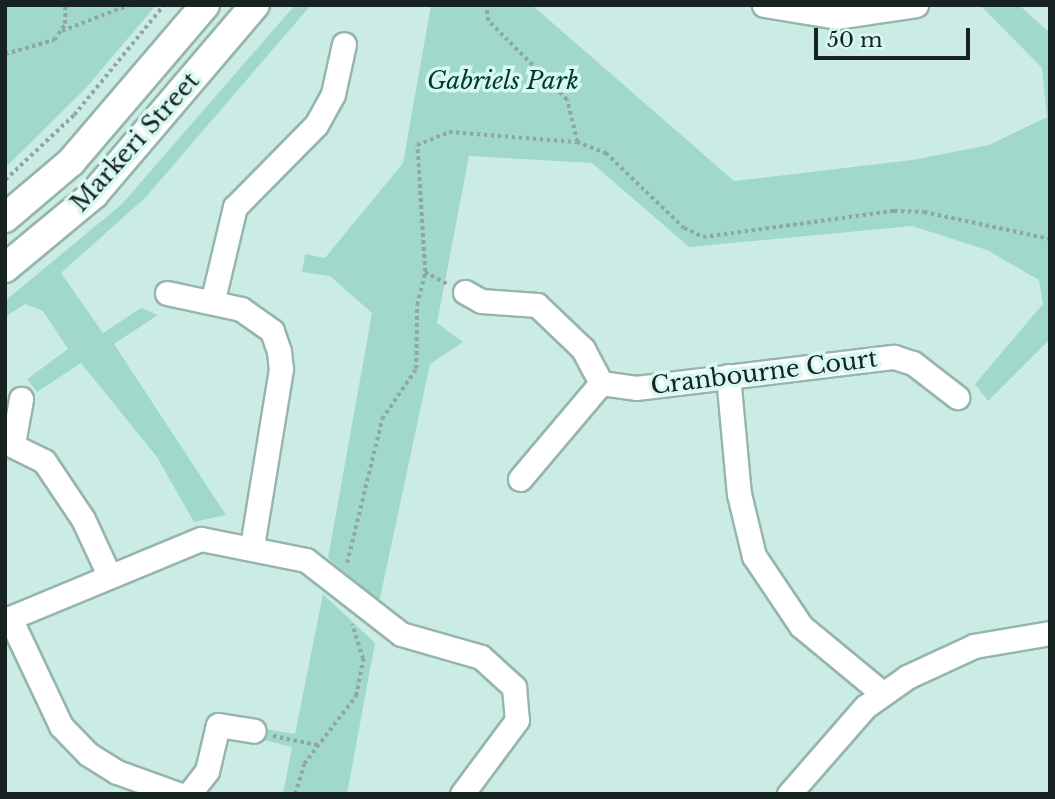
<!DOCTYPE html>
<html>
<head>
<meta charset="utf-8">
<style>
  body { margin:0 }
  #map { position:relative; width:1055px; height:799px; overflow:hidden; background:#cbece4; font-family:"Libre Baskerville",serif }
  div>[style] { position:absolute }
  .green>* { inset:0; background:#a0d9cb }
  .path>* { height:3.5px; margin-top:-1.75px; transform-origin:0; background:repeating-linear-gradient(90deg,#8ea7a1 0 3.5px,transparent 0 7px) }
  .roads { filter:drop-shadow(2px 0 #96b5ad) drop-shadow(-2px 0 #96b5ad) drop-shadow(0 2px #96b5ad) drop-shadow(0 -2px #96b5ad) }
  .minor>* { height:23px; margin:-11.5px; padding:0 11.5px; transform-origin:11.5px; border-radius:11.5px; background:#fff }
  .major>* { height:28px; margin:-14px; padding:0 14px; transform-origin:14px; border-radius:14px; background:#fff }
  span { translate:-50% -50%; white-space:nowrap; text-align:center; line-height:1.15; -webkit-text-stroke:7px #d8f9f1; paint-order:stroke }
  .park-label { font-size:24px; color:#003930; font-style:italic }
  .street-label { font-size:24px; color:#172320 }
  .frame { position:absolute; inset:0; border:7px solid #172320; pointer-events:none }
  .scale { position:absolute; left:814px; top:28px; width:156px; height:32px; box-sizing:border-box; border:4px solid #172320; border-top:0; padding-left:9px; font-size:21px; line-height:24px; white-space:nowrap; color:#172320; -webkit-text-stroke:5px #d8f9f1; paint-order:stroke }
</style>
</head>
<body>
<div id="map">
  <div class="green">
    <div style="clip-path:polygon(5px 5px,156px 5px,86px 88px,5px 168px)"></div>
    <div style="clip-path:polygon(295px 5px,311px 5px,146px 197px,61px 273px,103px 333px,141px 308px,158px 315px,114px 344px,226px 515px,194px 522px,157px 457px,81px 363px,37px 392px,27px 379px,68px 349px,43px 311px,25px 304px,5px 317px,5px 301px,122px 204px)"></div>
    <div style="clip-path:polygon(431px 5px,532px 5px,734px 181px,912px 160px,989px 145px,1047px 117px,1042px 68px,980px 5px,1019px 5px,1050px 33px,1050px 339px,988px 401px,975px 384px,1043px 304px,1039px 280px,987px 250px,912px 226px,689px 247px,592px 163px,469px 156px,437px 323px,463px 342px,430px 364px,379px 603px,328px 558px,372px 313px,330px 276px,302px 272px,305px 254px,325px 258px,403px 163px)"></div>
    <div style="clip-path:polygon(323px 594px,375px 643px,347px 794px,283px 794px,292px 747px,260px 739px,261px 728px,295px 734px)"></div>
  </div>
  <div class="path">
    <div style="left:62px;top:31px;width:72px;rotate:-21.2deg"></div>
    <div style="left:5px;top:54px;width:51px;rotate:-15.9deg"></div>
    <div style="left:54px;top:40px;width:19px;rotate:-55deg"></div>
    <div style="left:65px;top:24px;width:19px;rotate:-90deg"></div>
    <div style="left:577px;top:142px;width:31px;rotate:21deg"></div>
    <div style="left:606px;top:153px;width:108px;rotate:43.9deg"></div>
    <div style="left:684px;top:228px;width:21px;rotate:25deg"></div>
    <div style="left:703px;top:237px;width:193px;rotate:-7.8deg"></div>
    <div style="left:894px;top:211px;width:30px;rotate:2deg"></div>
    <div style="left:924px;top:212px;width:129px;rotate:12.1deg"></div>
    <div style="left:5px;top:180px;width:95px;rotate:-43.3deg"></div>
    <div style="left:74px;top:115px;width:142px;rotate:-50.7deg"></div>
    <div style="left:425px;top:272px;width:26px;rotate:28deg"></div>
    <div style="left:347px;top:563px;width:148px;rotate:-76.3deg"></div>
    <div style="left:382px;top:419px;width:60px;rotate:-55.8deg"></div>
    <div style="left:416px;top:369px;width:64px;rotate:-89.1deg"></div>
    <div style="left:417px;top:305px;width:34px;rotate:-76deg"></div>
    <div style="left:425px;top:272px;width:127px;rotate:-93.6deg"></div>
    <div style="left:417px;top:145px;width:35px;rotate:-22deg"></div>
    <div style="left:449px;top:132px;width:128px;rotate:4.5deg"></div>
    <div style="left:577px;top:142px;width:43px;rotate:-103.4deg"></div>
    <div style="left:567px;top:100px;width:112px;rotate:-135deg"></div>
    <div style="left:488px;top:21px;width:16px;rotate:-97deg"></div>
    <div style="left:273px;top:736px;width:45px;rotate:11.6deg"></div>
    <div style="left:295px;top:794px;width:31px;rotate:-73deg"></div>
    <div style="left:304px;top:764px;width:86px;rotate:-52.6deg"></div>
    <div style="left:356px;top:696px;width:38px;rotate:-79deg"></div>
    <div style="left:363px;top:659px;width:36px;rotate:-108deg"></div>
  </div>
  <div class="roads">
    <div class="minor">
      <div style="left:764px;top:5px;width:74px;rotate:9.3deg"></div>
      <div style="left:837px;top:17px;width:80px;rotate:-8.6deg"></div>
      <div style="left:465px;top:292px;width:18px;rotate:29deg"></div>
      <div style="left:481px;top:301px;width:56px;rotate:4.1deg"></div>
      <div style="left:537px;top:305px;width:64px;rotate:43.7deg"></div>
      <div style="left:583px;top:349px;width:38px;rotate:62deg"></div>
      <div style="left:167px;top:293px;width:76px;rotate:12.2deg"></div>
      <div style="left:241px;top:309px;width:38px;rotate:35deg"></div>
      <div style="left:272px;top:331px;width:21px;rotate:71deg"></div>
      <div style="left:279px;top:351px;width:18px;rotate:84deg"></div>
      <div style="left:281px;top:369px;width:179px;rotate:99.3deg"></div>
      <div style="left:213px;top:299px;width:95px;rotate:-76.6deg"></div>
      <div style="left:235px;top:207px;width:115px;rotate:-45.4deg"></div>
      <div style="left:316px;top:125px;width:35px;rotate:-61deg"></div>
      <div style="left:333px;top:94px;width:51px;rotate:-77.6deg"></div>
      <div style="left:728px;top:376px;width:119px;rotate:84.7deg"></div>
      <div style="left:739px;top:494px;width:64px;rotate:76.4deg"></div>
      <div style="left:754px;top:556px;width:84px;rotate:56.1deg"></div>
      <div style="left:801px;top:626px;width:105px;rotate:39.6deg"></div>
      <div style="left:601px;top:383px;width:35px;rotate:8deg"></div>
      <div style="left:636px;top:388px;width:260px;rotate:-6.9deg"></div>
      <div style="left:894px;top:357px;width:20px;rotate:18deg"></div>
      <div style="left:913px;top:363px;width:56px;rotate:37.7deg"></div>
      <div style="left:5px;top:442px;width:43px;rotate:26deg"></div>
      <div style="left:44px;top:461px;width:70px;rotate:56.1deg"></div>
      <div style="left:83px;top:519px;width:62px;rotate:65.1deg"></div>
      <div style="left:13px;top:444px;width:46px;rotate:-79.9deg"></div>
      <div style="left:520px;top:479px;width:126px;rotate:-49.8deg"></div>
      <div style="left:10px;top:618px;width:119px;rotate:64.7deg"></div>
      <div style="left:61px;top:726px;width:39px;rotate:46deg"></div>
      <div style="left:88px;top:754px;width:34px;rotate:32deg"></div>
      <div style="left:117px;top:772px;width:65px;rotate:19.8deg"></div>
      <div style="left:5px;top:620px;width:212px;rotate:-22.5deg"></div>
      <div style="left:201px;top:539px;width:107px;rotate:11.3deg"></div>
      <div style="left:306px;top:560px;width:120px;rotate:37.9deg"></div>
      <div style="left:401px;top:634px;width:83px;rotate:16deg"></div>
      <div style="left:481px;top:657px;width:45px;rotate:42.3deg"></div>
      <div style="left:514px;top:687px;width:33px;rotate:85deg"></div>
      <div style="left:517px;top:720px;width:92px;rotate:126.6deg"></div>
      <div style="left:189px;top:794px;width:29px;rotate:-52deg"></div>
      <div style="left:207px;top:771px;width:47px;rotate:-76.6deg"></div>
      <div style="left:218px;top:725px;width:36px;rotate:9deg"></div>
      <div style="left:789px;top:794px;width:116px;rotate:-48.9deg"></div>
      <div style="left:865px;top:707px;width:52px;rotate:-35.5deg"></div>
      <div style="left:907px;top:677px;width:74px;rotate:-24.8deg"></div>
      <div style="left:974px;top:646px;width:77px;rotate:-9.7deg"></div>
    </div>
    <div class="major">
      <div style="left:5px;top:218px;width:87px;rotate:-40.3deg"></div>
      <div style="left:71px;top:162px;width:206px;rotate:-49.5deg"></div>
      <div style="left:5px;top:268px;width:116px;rotate:-39.7deg"></div>
      <div style="left:94px;top:194px;width:248px;rotate:-49.6deg"></div>
    </div>
  </div>
  <div class="park-label">
    <span style="left:503px;top:81px">Gabriels Park</span>
  </div>
  <div class="street-label">
    <span style="left:135px;top:142px;rotate:-48deg">Markeri Street</span>
    <span style="left:764px;top:372px;rotate:-7deg">Cranbourne Court</span>
  </div>
  <div class="frame"></div>
  <div class="scale">50 m</div>
</div>
</body>
</html>
